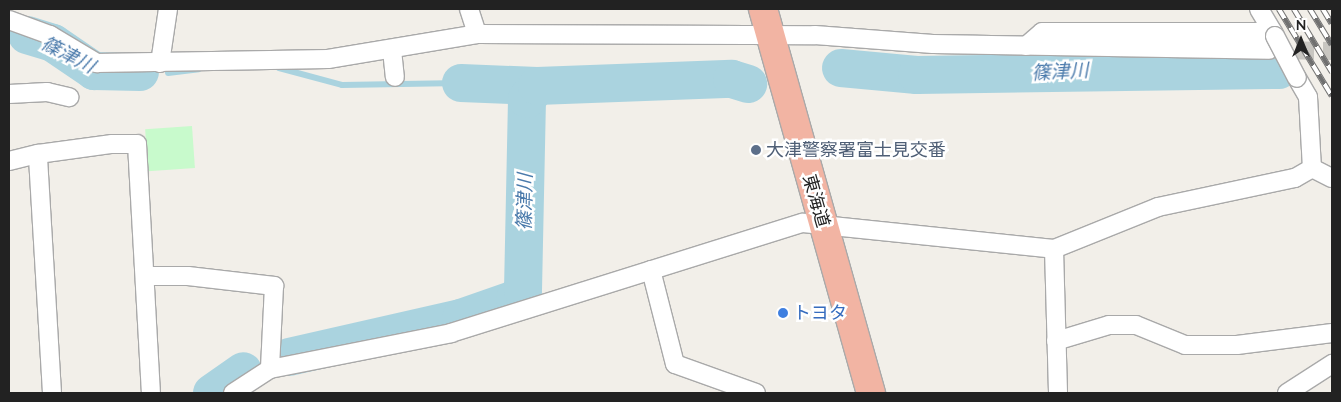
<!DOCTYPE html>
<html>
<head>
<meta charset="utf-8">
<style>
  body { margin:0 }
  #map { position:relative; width:1341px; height:402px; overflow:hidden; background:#f2efe9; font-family:Mulish,"Noto Sans JP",sans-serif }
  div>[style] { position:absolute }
  .park>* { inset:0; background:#c8facc; transform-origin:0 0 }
  .stream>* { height:6px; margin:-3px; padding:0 3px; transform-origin:3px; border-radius:3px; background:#aad3df }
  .river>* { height:38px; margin:-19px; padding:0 19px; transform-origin:19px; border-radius:19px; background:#aad3df }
  .minor-tunnel>* { height:18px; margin-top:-9px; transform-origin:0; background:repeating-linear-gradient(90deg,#c8c6c1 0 18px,transparent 0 27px) }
  .roads { filter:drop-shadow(1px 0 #a9a9a9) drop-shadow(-1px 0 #a9a9a9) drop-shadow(0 1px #a9a9a9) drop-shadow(0 -1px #a9a9a9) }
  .minor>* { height:18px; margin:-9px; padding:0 9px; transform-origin:9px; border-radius:9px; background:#fff }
  .trunk>* { height:28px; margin:-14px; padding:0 14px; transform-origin:14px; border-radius:14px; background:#f2b4a3 }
  .rail>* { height:5.5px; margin-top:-2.75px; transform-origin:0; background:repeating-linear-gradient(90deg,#fff 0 11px,#707070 0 22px); box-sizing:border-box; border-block:1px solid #707070 }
  .bridges { filter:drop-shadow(1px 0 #a9a9a9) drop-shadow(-1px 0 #a9a9a9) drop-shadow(0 1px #a9a9a9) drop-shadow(0 -1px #a9a9a9) }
  .minor-bridge>* { height:18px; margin:-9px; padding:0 9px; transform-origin:9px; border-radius:9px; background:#fff }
  .dots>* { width:14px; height:14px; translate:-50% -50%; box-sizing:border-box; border:2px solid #fff; border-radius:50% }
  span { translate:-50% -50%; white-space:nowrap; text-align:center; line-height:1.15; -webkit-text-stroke:5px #fff; paint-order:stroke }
  .service-label { font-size:18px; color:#4e5e75 }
  .left { translate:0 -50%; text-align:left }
  .street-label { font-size:18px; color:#222 }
  .shop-label { font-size:18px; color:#366cbe }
  .water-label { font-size:19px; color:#4a7aab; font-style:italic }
  .frame { position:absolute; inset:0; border:10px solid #222; pointer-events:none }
  .north { position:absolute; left:1276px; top:15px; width:50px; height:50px; -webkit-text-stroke:4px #fff; paint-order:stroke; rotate:0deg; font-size:14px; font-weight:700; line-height:20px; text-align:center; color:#222 }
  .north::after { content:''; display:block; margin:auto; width:18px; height:22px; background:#222; clip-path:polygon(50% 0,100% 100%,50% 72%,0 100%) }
</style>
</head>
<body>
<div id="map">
  <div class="park">
    <div style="left:192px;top:126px;width:42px;height:47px;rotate:86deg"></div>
  </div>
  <div class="stream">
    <div style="left:279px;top:68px;width:65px;rotate:15.1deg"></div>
    <div style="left:342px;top:85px;width:119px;rotate:-1deg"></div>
    <div style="left:168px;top:73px;width:31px;rotate:-7deg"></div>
  </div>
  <div class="river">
    <div style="left:27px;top:35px;width:27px;rotate:17deg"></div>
    <div style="left:53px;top:43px;width:50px;rotate:34.3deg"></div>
    <div style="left:94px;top:71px;width:46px;rotate:1.2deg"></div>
    <div style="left:841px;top:68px;width:76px;rotate:5.3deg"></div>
    <div style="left:917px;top:75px;width:362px;rotate:-0.8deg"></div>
    <div style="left:461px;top:83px;width:76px;rotate:2.3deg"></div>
    <div style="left:289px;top:357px;width:176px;rotate:-12.8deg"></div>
    <div style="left:461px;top:318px;width:57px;rotate:-19.4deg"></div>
    <div style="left:515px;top:299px;width:12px;rotate:-48deg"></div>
    <div style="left:523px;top:290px;width:191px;rotate:-88.8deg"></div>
    <div style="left:527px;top:99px;width:16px;rotate:-52deg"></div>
    <div style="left:537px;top:86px;width:195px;rotate:-2.1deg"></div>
    <div style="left:732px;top:79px;width:17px;rotate:17deg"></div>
    <div style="left:212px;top:393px;width:38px;rotate:-35deg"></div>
  </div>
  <div class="minor-tunnel">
    <div style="left:1269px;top:50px;width:63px;rotate:0.9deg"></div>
  </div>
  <div class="roads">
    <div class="minor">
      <div style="left:469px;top:9px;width:26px;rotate:72deg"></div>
      <div style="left:1259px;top:9px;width:31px;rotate:59deg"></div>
      <div style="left:9px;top:20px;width:44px;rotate:20.1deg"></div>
      <div style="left:50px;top:35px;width:55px;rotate:30.8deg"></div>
      <div style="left:97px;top:63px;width:231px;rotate:-1deg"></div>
      <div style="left:328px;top:59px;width:151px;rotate:-9.5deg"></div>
      <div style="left:477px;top:34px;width:338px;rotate:0.2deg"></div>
      <div style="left:815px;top:35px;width:118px;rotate:4.4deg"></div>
      <div style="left:933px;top:44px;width:336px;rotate:1deg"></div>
      <div style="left:1026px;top:46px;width:21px;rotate:-41deg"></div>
      <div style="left:1042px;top:32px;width:231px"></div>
      <div style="left:392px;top:50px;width:27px;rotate:84deg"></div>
      <div style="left:160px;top:63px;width:55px;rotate:-81.6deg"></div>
      <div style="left:1297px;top:78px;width:22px;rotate:60deg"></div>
      <div style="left:1308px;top:97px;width:71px;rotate:86.8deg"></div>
      <div style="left:1312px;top:168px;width:22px;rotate:27deg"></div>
      <div style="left:9px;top:94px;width:38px;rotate:-3deg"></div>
      <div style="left:47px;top:92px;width:23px;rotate:13deg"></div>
      <div style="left:9px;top:161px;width:30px;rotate:-14deg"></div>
      <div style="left:1054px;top:249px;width:144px;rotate:88.4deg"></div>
      <div style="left:651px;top:270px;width:97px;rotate:75.7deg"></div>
      <div style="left:675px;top:364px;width:86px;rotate:19.7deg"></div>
      <div style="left:145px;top:276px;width:43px"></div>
      <div style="left:188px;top:276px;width:87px;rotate:6.6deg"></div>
      <div style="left:274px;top:286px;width:83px;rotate:92.8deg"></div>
      <div style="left:1056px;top:341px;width:55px;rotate:-16.8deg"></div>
      <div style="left:1109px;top:325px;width:27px"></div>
      <div style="left:1136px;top:325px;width:53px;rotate:22.2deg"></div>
      <div style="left:1185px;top:345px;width:52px"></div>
      <div style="left:1237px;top:345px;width:96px;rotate:-7.2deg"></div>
      <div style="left:52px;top:393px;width:239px;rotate:-93.4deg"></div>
      <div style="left:38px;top:154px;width:75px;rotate:-7.7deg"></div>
      <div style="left:112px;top:144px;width:25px"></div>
      <div style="left:137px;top:144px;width:249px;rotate:86.8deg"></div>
      <div style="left:233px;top:393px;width:44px;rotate:-33deg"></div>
      <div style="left:270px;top:369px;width:185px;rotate:-11.2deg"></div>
      <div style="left:451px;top:333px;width:369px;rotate:-17.4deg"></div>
      <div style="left:803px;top:223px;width:252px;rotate:5.9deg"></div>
      <div style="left:1054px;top:249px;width:112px;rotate:-22deg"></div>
      <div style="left:1158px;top:207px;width:140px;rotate:-12deg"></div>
      <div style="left:1295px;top:178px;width:20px;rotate:-30deg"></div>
      <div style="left:1287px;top:393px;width:54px;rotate:-32.8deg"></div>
    </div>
    <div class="trunk">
      <div style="left:763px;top:9px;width:399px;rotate:74.3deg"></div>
    </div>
  </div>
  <div class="rail">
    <div style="left:1279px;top:9px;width:102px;rotate:58.7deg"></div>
    <div style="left:1294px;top:9px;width:74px;rotate:58.9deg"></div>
    <div style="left:1310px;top:9px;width:42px;rotate:58.6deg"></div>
    <div style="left:1323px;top:9px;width:17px;rotate:59deg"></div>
  </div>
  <div class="bridges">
    <div class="minor-bridge">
      <div style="left:1275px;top:36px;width:47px;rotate:62.4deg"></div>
    </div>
  </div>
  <div class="dots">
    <div style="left:756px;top:150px;background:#5c6f8a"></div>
    <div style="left:783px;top:313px;background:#3f7fe0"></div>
  </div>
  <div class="service-label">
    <span class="left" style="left:766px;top:150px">大津警察署富士見交番</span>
  </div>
  <div class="street-label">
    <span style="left:816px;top:201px;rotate:74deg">東海道</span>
  </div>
  <div class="shop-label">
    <span class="left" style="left:793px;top:313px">トヨタ</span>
  </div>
  <div class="water-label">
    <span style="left:68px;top:55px;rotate:27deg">篠津川</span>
    <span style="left:1060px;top:72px;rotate:-3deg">篠津川</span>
    <span style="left:525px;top:202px;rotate:-89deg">篠津川</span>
  </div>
  <div class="frame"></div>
  <div class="north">N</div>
</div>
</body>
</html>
